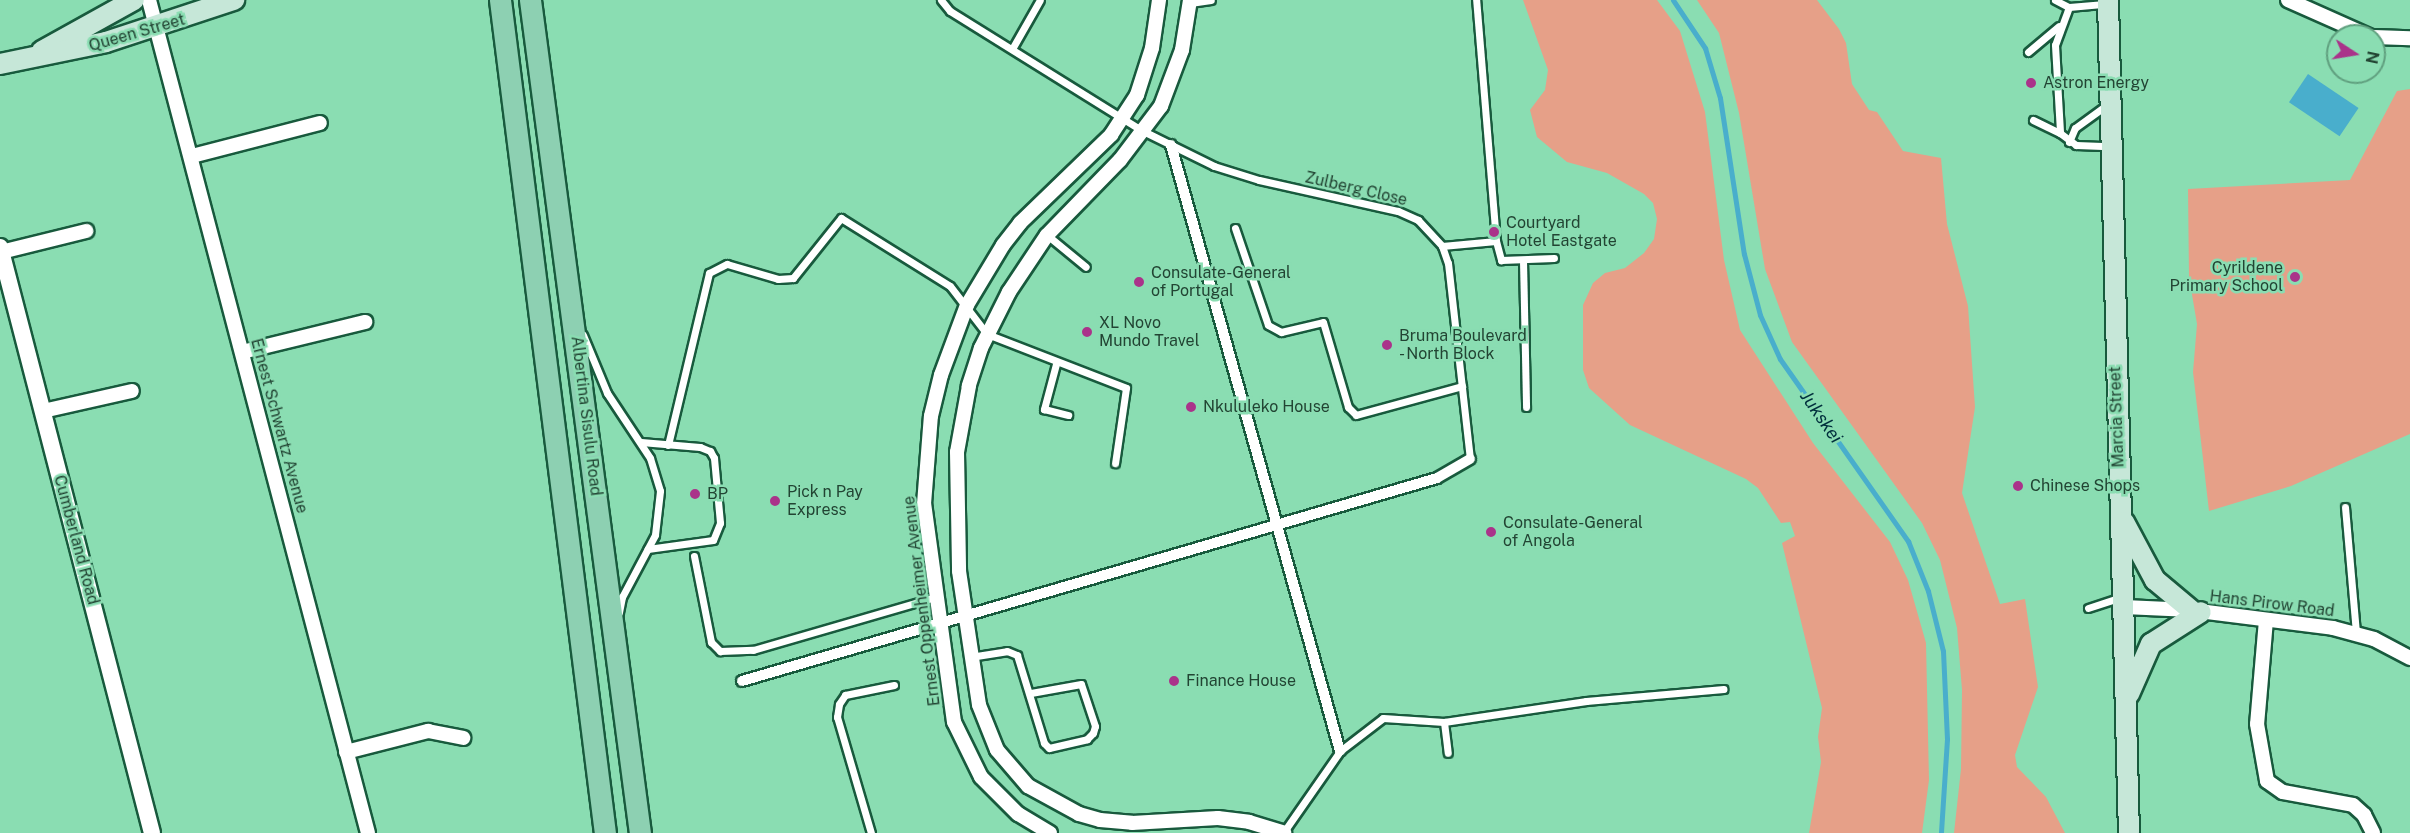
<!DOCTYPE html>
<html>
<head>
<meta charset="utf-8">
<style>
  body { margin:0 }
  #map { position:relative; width:2410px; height:833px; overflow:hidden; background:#8addb2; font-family:"Public Sans",sans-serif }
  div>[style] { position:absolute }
  .green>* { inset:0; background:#e6a088 }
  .water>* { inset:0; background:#49aecc; transform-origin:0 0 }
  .stream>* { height:5px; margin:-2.5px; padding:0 2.5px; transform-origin:2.5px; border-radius:2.5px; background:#49aecc }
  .roads { filter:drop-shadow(2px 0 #185a3d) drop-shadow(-2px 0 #185a3d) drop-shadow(0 2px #185a3d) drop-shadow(0 -2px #185a3d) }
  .service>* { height:7px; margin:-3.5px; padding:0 3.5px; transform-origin:3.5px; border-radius:3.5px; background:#fff }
  .pedestrian>* { height:10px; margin:-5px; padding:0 5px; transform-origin:5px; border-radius:5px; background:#fff }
  .minor>* { height:14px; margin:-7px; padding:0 7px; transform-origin:7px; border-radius:7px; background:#fff }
  .tertiary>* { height:16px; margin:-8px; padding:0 8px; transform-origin:8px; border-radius:8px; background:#fff }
  .secondary>* { height:20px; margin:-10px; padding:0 10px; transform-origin:10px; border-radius:10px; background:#c6e7d8 }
  .primary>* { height:21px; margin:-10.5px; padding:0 10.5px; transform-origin:10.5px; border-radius:10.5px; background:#8dd0b2 }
  .dots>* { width:16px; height:16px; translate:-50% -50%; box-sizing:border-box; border:3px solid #8addb2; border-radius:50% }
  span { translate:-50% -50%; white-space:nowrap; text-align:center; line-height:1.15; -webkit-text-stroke:5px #8addb2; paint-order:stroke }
  .street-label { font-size:16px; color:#243 }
  .poi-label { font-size:16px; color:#243 }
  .left { translate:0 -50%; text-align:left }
  .right { translate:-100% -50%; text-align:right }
  .water-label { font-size:18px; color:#002f3c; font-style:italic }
  .north { position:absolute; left:2326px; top:24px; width:60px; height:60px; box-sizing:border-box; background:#8addb2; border:2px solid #60a07f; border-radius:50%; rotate:102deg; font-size:16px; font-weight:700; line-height:24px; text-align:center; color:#243 }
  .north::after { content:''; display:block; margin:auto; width:21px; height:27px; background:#aa338a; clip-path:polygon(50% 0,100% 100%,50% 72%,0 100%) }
</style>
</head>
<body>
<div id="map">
  <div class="green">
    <div style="clip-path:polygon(1523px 0,1657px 0,1680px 31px,1705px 112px,1724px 260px,1740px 330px,1813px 443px,1890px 542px,1908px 580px,1926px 643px,1929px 780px,1922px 833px,1809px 833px,1821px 762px,1818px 737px,1822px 708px,1782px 543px,1795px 536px,1790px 522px,1781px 523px,1758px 488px,1746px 479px,1630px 425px,1589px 388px,1583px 370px,1583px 305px,1593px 283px,1605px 273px,1625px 268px,1644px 253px,1654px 239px,1657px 219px,1653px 203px,1644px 194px,1607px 173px,1567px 162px,1537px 137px,1530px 110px,1545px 90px,1548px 70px)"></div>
    <div style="clip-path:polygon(1697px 0,1817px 0,1839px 29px,1846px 43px,1852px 84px,1869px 110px,1877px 112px,1903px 151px,1941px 158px,1947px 224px,1968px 306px,1975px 407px,1962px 493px,2000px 604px,2025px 599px,2038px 687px,2015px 755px,2017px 767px,2046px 797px,2065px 833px,1954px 833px,1961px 769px,1962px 690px,1957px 628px,1940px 560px,1922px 523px,1792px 342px,1765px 269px,1739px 113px,1719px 33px)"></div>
    <div style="clip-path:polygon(2410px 89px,2410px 434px,2291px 486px,2209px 511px,2193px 372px,2197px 324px,2189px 277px,2188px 189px,2350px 180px,2397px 91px)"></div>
  </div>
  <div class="water">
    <div style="left:2308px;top:74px;width:61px;height:34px;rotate:34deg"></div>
  </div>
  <div class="stream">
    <div style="left:1673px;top:0;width:58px;rotate:56.3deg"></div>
    <div style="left:1705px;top:48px;width:52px;rotate:73.3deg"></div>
    <div style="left:1720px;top:98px;width:158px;rotate:81.3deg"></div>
    <div style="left:1744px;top:254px;width:63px;rotate:75.3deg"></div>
    <div style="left:1760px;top:315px;width:48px;rotate:65.6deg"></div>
    <div style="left:1780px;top:359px;width:223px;rotate:54.9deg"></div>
    <div style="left:1908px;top:541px;width:54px;rotate:68.2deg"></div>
    <div style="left:1928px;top:591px;width:62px;rotate:76deg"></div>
    <div style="left:1943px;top:651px;width:88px;rotate:87.4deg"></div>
    <div style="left:1947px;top:739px;width:94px;rotate:93.7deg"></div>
  </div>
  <div class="roads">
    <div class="service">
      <div style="left:941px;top:0;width:14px;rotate:51deg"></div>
      <div style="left:950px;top:11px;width:227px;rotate:31.9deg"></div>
      <div style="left:1143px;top:131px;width:79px;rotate:26.2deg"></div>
      <div style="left:1214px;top:166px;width:47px;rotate:17.3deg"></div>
      <div style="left:1259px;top:180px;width:142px;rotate:12.6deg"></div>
      <div style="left:1398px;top:211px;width:22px;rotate:24deg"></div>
      <div style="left:1418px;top:220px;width:35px;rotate:47deg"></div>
      <div style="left:1442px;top:246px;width:18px;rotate:71deg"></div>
      <div style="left:1448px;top:263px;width:197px;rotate:83.6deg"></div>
      <div style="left:2055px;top:0;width:16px;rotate:27deg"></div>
      <div style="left:2069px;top:7px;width:36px;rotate:-5deg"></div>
      <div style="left:1190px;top:3px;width:21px;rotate:-8deg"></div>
      <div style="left:2069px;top:7px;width:40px;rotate:110.2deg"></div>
      <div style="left:2055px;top:45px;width:88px;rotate:86.7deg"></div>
      <div style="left:2060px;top:133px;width:20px;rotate:37deg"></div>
      <div style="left:2076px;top:145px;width:33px;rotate:2deg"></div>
      <div style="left:1012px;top:49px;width:56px;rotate:-60.3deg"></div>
      <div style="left:2028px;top:52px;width:40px;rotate:-40deg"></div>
      <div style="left:2033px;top:120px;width:30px;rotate:26deg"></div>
      <div style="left:2069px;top:142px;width:15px;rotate:-67deg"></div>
      <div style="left:2075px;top:128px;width:39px;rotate:-36deg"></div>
      <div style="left:1235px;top:228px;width:102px;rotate:71.2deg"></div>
      <div style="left:1268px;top:325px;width:15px;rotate:28deg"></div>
      <div style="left:1281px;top:332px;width:43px;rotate:-13.4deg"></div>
      <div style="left:1323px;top:322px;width:89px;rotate:73.6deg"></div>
      <div style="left:1348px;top:407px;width:11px;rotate:45deg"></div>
      <div style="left:1356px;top:415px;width:110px;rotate:-15.3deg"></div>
      <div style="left:1047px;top:235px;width:50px;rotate:39.4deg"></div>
      <div style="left:1496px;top:241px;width:20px;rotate:75deg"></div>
      <div style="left:1501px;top:260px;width:53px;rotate:-2.2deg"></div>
      <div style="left:1442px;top:246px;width:54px;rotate:-5.3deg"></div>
      <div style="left:1496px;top:241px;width:242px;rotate:-94.7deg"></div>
      <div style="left:1523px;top:260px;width:147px;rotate:88.8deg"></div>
      <div style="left:583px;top:335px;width:63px;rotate:67.5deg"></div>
      <div style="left:607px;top:393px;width:78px;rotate:56.5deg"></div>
      <div style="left:650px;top:458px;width:34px;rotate:73deg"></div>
      <div style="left:660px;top:491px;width:44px;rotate:96.5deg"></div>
      <div style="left:655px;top:535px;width:70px;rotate:118deg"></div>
      <div style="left:622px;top:597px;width:16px;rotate:101deg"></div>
      <div style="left:1056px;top:364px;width:47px;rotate:104.9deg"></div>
      <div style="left:1044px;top:409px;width:25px;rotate:14deg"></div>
      <div style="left:641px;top:442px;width:59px;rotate:4.8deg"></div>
      <div style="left:700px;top:447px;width:11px;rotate:22deg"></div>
      <div style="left:710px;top:451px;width:8px;rotate:60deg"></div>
      <div style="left:714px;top:458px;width:65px;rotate:84.7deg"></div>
      <div style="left:720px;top:523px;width:18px;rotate:112deg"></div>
      <div style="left:713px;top:540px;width:66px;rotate:172.1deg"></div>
      <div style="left:668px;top:445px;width:177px;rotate:-76.6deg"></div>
      <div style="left:709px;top:273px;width:20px;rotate:-27deg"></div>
      <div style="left:727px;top:264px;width:53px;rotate:16.4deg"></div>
      <div style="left:778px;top:279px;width:15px;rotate:-4deg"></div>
      <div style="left:793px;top:278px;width:77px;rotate:-51.3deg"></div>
      <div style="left:841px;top:218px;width:128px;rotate:32deg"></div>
      <div style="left:950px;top:286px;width:61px;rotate:52.4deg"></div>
      <div style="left:987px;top:334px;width:149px;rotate:21.2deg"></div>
      <div style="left:1126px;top:388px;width:76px;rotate:98.3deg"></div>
      <div style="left:2345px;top:507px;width:125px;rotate:85deg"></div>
      <div style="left:694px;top:556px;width:88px;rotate:78.8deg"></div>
      <div style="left:711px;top:642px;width:13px;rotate:45deg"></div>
      <div style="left:720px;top:651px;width:33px;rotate:-2deg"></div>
      <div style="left:753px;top:650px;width:190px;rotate:-16.2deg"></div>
      <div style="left:2088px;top:608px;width:35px;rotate:-18deg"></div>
      <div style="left:970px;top:657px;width:37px;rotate:-9deg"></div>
      <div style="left:1007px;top:651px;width:11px;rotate:22deg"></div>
      <div style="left:1017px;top:655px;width:92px;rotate:72.9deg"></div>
      <div style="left:1044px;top:743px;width:7px;rotate:45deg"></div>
      <div style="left:1049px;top:748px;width:39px;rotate:-13deg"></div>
      <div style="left:1087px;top:739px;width:8px;rotate:-45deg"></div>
      <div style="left:1093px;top:733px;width:7px;rotate:-74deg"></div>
      <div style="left:1095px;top:726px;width:44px;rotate:-108.4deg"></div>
      <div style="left:1081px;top:684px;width:51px;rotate:169.8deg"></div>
      <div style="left:1444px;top:722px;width:31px;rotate:83deg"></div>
      <div style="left:871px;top:833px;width:121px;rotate:-106.3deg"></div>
      <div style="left:837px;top:717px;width:13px;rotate:-81deg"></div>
      <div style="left:839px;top:704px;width:11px;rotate:-56deg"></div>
      <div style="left:845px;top:695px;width:50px;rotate:-11.5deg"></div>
      <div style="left:1283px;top:833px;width:100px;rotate:-55.2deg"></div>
      <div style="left:1340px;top:751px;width:54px;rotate:-37.5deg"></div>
      <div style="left:1383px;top:718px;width:61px;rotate:3.8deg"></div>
      <div style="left:1444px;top:722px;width:144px;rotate:-8.4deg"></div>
      <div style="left:1586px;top:701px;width:138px;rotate:-5deg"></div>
    </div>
    <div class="pedestrian">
      <div style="left:1171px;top:145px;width:629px;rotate:74.42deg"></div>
      <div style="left:742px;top:681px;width:724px;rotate:-16.28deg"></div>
      <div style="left:1437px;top:478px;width:38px;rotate:-30deg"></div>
    </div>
    <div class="minor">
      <div style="left:149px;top:0;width:861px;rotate:75.27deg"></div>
      <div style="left:1190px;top:0;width:51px;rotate:99.1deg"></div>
      <div style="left:1182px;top:50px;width:60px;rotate:110.6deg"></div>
      <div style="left:1161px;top:106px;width:68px;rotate:127.2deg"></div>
      <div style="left:1120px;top:160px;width:105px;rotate:134.2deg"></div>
      <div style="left:1047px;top:235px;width:69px;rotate:123.7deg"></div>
      <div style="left:1009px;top:292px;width:63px;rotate:116.6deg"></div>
      <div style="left:981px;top:348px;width:40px;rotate:108deg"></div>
      <div style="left:969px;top:386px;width:67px;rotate:100.3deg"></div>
      <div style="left:957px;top:452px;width:119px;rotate:89deg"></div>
      <div style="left:959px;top:571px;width:135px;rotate:81.5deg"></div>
      <div style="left:979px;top:705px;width:48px;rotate:68.2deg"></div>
      <div style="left:997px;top:750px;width:48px;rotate:49.3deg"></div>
      <div style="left:1028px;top:786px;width:58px;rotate:28.8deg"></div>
      <div style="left:1079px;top:814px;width:22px;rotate:16deg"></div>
      <div style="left:1100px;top:820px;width:32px;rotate:5deg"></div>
      <div style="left:1132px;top:823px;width:86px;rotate:-3.3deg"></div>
      <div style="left:1218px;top:818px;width:31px;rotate:7deg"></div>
      <div style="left:1249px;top:822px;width:37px;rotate:17deg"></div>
      <div style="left:2288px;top:0;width:89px;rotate:24deg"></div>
      <div style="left:2374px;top:37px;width:36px;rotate:2deg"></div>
      <div style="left:192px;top:156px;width:132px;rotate:-14.5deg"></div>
      <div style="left:1px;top:252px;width:88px;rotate:-13.9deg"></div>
      <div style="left:242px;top:352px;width:127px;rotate:-13.7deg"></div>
      <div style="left:43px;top:411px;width:91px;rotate:-12.7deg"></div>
      <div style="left:2124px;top:607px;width:67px;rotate:2.6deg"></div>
      <div style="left:2191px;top:610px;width:143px;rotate:7.2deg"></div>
      <div style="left:2333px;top:628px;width:42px;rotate:15deg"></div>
      <div style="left:2374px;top:639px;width:41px;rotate:27.8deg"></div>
      <div style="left:2266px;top:620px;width:104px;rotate:94.9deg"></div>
      <div style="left:2257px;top:724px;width:58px;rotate:80deg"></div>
      <div style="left:2267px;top:781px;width:19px;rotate:35deg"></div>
      <div style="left:2283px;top:792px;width:71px;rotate:10.5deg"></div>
      <div style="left:2353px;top:805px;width:15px;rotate:42deg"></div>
      <div style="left:2364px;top:815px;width:20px;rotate:63deg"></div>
      <div style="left:346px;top:752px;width:85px;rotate:-14.4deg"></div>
      <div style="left:428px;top:731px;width:36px;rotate:11deg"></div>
      <div style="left:1050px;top:833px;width:37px;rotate:-149deg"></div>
      <div style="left:1018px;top:814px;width:52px;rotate:-135deg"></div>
      <div style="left:981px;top:777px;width:61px;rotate:-116.1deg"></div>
      <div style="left:954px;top:722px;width:220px;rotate:-97.8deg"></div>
      <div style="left:924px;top:504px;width:88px;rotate:-85.5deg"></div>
      <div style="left:931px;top:416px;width:42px;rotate:-76.3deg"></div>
      <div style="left:941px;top:375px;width:75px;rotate:-69.6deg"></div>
      <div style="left:967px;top:305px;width:70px;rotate:-59deg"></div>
      <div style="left:1003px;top:245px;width:28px;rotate:-52deg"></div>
      <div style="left:1020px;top:223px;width:127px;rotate:-44deg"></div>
      <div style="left:1111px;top:135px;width:48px;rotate:-57deg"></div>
      <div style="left:1137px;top:95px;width:49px;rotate:-72.3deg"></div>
      <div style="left:1152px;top:48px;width:49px;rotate:-81.7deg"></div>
    </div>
    <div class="tertiary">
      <div style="left:0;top:247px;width:605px;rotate:75.46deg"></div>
    </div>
    <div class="secondary">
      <div style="left:2108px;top:0;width:833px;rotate:88.56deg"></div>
      <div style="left:42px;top:51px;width:105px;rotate:-29deg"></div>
      <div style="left:0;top:64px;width:108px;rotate:-11.7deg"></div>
      <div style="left:106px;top:42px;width:135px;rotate:-18.2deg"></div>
      <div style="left:2124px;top:522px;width:66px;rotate:61.9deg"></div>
      <div style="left:2155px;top:580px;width:47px;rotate:39.8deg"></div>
      <div style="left:2129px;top:694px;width:55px;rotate:-66.3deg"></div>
      <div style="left:2151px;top:644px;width:59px;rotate:-32.6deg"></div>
    </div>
    <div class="primary">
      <div style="left:500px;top:0;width:840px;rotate:82.82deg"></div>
      <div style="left:530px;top:0;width:840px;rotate:82.48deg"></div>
    </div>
  </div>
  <div class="dots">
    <div style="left:2031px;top:83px;background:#aa338a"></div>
    <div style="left:1494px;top:232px;background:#aa338a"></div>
    <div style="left:2295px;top:277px;background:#aa338a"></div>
    <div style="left:1139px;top:282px;background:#aa338a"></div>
    <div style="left:1087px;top:332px;background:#aa338a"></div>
    <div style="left:1387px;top:345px;background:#aa338a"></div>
    <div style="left:1191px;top:407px;background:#aa338a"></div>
    <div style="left:2018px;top:486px;background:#aa338a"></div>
    <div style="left:695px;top:494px;background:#aa338a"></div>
    <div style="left:775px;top:501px;background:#aa338a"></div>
    <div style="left:1491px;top:532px;background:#aa338a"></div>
    <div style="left:1174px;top:681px;background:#aa338a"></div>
  </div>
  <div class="street-label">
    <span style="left:137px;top:33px;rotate:-16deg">Queen Street</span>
    <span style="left:1356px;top:189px;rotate:13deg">Zulberg Close</span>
    <span style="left:586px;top:416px;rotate:83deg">Albertina Sisulu Road</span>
    <span style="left:2117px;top:417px;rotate:-92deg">Marcia Street</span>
    <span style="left:279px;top:426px;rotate:75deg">Ernest Schwartz Avenue</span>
    <span style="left:76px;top:540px;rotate:75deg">Cumberland Road</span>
    <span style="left:922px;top:601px;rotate:-97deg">Ernest Oppenheimer Avenue</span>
    <span style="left:2272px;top:604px;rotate:7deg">Hans Pirow Road</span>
  </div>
  <div class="poi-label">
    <span class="left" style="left:2043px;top:83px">Astron Energy</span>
    <span class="left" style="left:1506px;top:232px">Courtyard<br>Hotel Eastgate</span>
    <span class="right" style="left:2283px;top:277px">Cyrildene<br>Primary School</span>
    <span class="left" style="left:1151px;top:282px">Consulate-General<br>of Portugal</span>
    <span class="left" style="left:1099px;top:332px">XL Novo<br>Mundo Travel</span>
    <span class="left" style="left:1399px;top:345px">Bruma Boulevard<br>- North Block</span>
    <span class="left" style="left:1203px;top:407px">Nkululeko House</span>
    <span class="left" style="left:2030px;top:486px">Chinese Shops</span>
    <span class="left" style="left:787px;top:501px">Pick n Pay<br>Express</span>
    <span class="left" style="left:707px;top:494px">BP</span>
    <span class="left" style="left:1503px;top:532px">Consulate-General<br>of Angola</span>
    <span class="left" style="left:1186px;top:681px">Finance House</span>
  </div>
  <div class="water-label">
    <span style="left:1821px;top:417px;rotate:55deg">Jukskei</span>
  </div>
  <div class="north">N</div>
</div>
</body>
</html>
